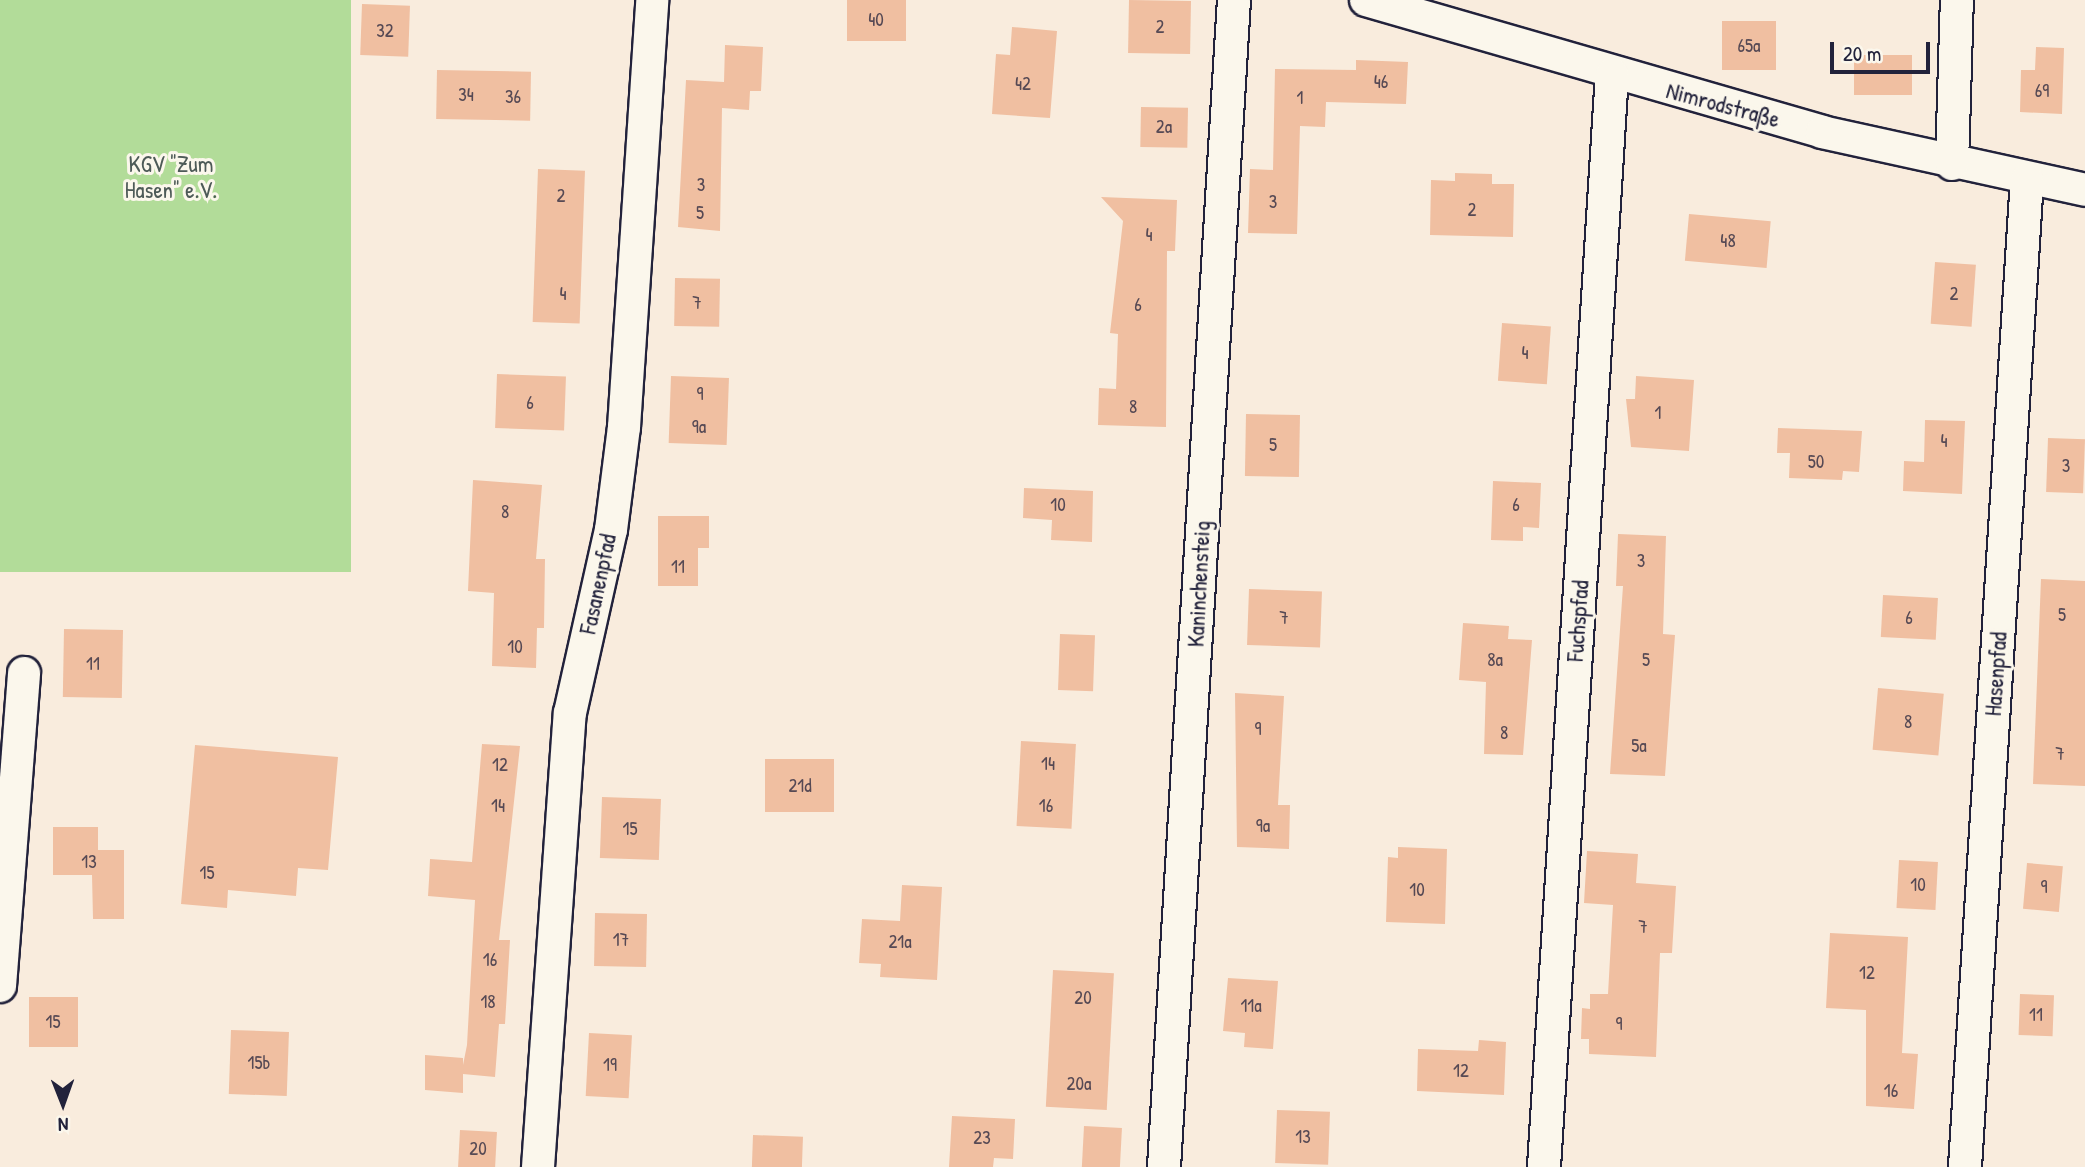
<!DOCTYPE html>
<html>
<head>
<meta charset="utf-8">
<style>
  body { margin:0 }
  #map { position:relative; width:2085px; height:1167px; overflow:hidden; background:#f9ecdd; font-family:"Patrick Hand",sans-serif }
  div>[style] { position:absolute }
  .green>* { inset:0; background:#b2dc99; transform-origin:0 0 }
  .building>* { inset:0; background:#f0bfa1; transform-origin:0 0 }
  .roads { filter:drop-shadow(2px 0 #22223b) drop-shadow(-2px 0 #22223b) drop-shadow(0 2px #22223b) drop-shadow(0 -2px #22223b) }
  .street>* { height:32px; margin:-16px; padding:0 16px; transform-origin:16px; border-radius:16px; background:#fbf7ec }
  span { translate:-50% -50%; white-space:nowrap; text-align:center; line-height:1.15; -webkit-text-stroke:6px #fbf7ec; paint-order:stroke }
  .number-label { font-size:19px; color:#564954 }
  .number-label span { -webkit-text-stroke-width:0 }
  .street-label { font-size:23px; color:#22223b }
  .park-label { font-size:23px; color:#4d5a57 }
  .north { position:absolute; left:28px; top:1069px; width:70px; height:70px; -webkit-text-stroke:5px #fbf7ec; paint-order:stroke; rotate:179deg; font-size:19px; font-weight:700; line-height:28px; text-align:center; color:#22223b }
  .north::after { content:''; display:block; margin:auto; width:24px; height:32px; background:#22223b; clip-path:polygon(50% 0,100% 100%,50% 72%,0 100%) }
  .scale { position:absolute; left:1830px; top:42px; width:100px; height:32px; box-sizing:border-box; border:4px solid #22223b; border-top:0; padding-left:9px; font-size:21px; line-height:24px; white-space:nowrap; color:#22223b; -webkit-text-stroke:5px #fbf7ec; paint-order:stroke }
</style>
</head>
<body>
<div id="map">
  <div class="green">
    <div style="left:0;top:0;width:351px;height:572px"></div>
  </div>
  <div class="building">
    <div style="left:847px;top:0;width:59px;height:41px"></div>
    <div style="left:1129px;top:0;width:62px;height:53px;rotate:1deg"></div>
    <div style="left:362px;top:4px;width:48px;height:51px;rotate:2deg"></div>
    <div style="left:1722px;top:21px;width:54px;height:49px"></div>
    <div style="clip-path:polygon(1012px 27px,1057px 31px,1050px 118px,992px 114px,996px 54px,1010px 55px)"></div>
    <div style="clip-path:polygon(725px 45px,763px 47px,761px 91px,750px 91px,749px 110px,722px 108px,720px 231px,678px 227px,686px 80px,724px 82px)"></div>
    <div style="clip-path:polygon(2036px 47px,2064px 48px,2062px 114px,2020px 112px,2021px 70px,2035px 70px)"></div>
    <div style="left:1854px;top:55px;width:58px;height:40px"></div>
    <div style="clip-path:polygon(1356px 60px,1408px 62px,1406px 104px,1326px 102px,1325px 127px,1300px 126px,1297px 234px,1248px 233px,1250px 169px,1273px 170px,1275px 69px,1356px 70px)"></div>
    <div style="left:437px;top:70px;width:94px;height:49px;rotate:1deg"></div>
    <div style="left:1141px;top:107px;width:47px;height:40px;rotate:1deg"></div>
    <div style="left:538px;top:169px;width:47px;height:153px;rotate:2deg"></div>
    <div style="clip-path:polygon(1455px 173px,1492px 174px,1492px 184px,1514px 184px,1513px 237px,1430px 235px,1431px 180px,1455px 181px)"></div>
    <div style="clip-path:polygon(1101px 197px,1177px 200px,1175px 251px,1167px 251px,1166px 427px,1098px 425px,1099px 388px,1116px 389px,1118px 334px,1110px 333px,1123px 221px)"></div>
    <div style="left:1689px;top:214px;width:82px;height:47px;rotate:5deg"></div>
    <div style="left:1935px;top:262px;width:41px;height:62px;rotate:4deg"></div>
    <div style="left:675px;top:278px;width:45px;height:48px;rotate:1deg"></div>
    <div style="left:1502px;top:323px;width:49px;height:58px;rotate:4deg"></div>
    <div style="left:497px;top:374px;width:69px;height:54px;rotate:2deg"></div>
    <div style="left:671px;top:376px;width:58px;height:67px;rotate:2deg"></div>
    <div style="clip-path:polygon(1636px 376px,1694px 380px,1689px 451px,1631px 447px,1626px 399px,1635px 399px)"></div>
    <div style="left:1246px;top:414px;width:54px;height:62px;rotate:1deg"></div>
    <div style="clip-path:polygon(1925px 420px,1965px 421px,1962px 494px,1903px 491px,1904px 461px,1924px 462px)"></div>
    <div style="clip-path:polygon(1778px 428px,1862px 431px,1859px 472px,1843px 471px,1842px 480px,1789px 478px,1790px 453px,1777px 453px)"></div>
    <div style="left:2048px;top:438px;width:37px;height:54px;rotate:2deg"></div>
    <div style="clip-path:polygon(473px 480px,542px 485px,536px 559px,545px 559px,544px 628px,537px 628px,536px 668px,492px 666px,494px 593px,468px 591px)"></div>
    <div style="clip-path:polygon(1493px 481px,1541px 483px,1539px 528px,1523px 527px,1523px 541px,1491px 540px)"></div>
    <div style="clip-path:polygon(1024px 488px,1093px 491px,1092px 542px,1051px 540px,1052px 520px,1023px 518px)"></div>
    <div style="clip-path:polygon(658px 516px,709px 516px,709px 548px,698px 548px,698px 586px,658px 586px)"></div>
    <div style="clip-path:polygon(1618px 534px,1666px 536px,1663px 634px,1675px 635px,1665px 776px,1610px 774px,1623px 586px,1616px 586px)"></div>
    <div style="clip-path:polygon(2041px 579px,2085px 581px,2085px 786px,2033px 784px)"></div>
    <div style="left:1249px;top:589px;width:73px;height:56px;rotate:2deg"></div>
    <div style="left:1883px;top:595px;width:55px;height:42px;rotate:3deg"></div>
    <div style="clip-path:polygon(1463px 623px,1509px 626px,1508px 639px,1532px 640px,1523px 755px,1484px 754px,1486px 682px,1459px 680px)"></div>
    <div style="left:64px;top:629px;width:59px;height:68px;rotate:1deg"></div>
    <div style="left:1060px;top:634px;width:35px;height:56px;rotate:2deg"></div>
    <div style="left:1878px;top:688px;width:66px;height:62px;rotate:5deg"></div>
    <div style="clip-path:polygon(1235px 693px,1284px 696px,1278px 805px,1290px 805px,1289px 849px,1237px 847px)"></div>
    <div style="left:1021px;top:741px;width:55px;height:85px;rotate:3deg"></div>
    <div style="clip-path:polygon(482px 744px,520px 746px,499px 940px,510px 940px,505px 1024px,499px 1024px,495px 1077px,463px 1074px,463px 1093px,425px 1090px,425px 1055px,463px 1058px,463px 1065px,467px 1045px,475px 900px,428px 896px,429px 880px,430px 859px,472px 862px)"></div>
    <div style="clip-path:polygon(195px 745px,338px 757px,328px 870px,298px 868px,296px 896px,228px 890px,227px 908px,181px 904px)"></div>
    <div style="left:765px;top:759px;width:69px;height:53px"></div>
    <div style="left:602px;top:797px;width:59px;height:61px;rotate:2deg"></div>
    <div style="clip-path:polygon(53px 827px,98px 827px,98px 850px,124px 850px,124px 919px,93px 919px,92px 875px,53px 875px)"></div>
    <div style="clip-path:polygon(1398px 847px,1447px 849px,1445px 924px,1386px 922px,1388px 857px,1398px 858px)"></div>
    <div style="clip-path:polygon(1587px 851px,1638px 854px,1636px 883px,1676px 886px,1672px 953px,1660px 953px,1656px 1057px,1589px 1054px,1589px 1039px,1581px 1039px,1582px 1008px,1590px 1009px,1590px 994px,1608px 994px,1613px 905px,1584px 903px)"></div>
    <div style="left:1899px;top:860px;width:39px;height:48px;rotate:3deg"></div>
    <div style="left:2027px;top:863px;width:36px;height:46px;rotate:5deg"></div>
    <div style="clip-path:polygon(902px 885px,942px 887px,937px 980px,880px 977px,881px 964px,859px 963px,862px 919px,900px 921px)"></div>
    <div style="left:595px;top:913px;width:52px;height:53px;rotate:1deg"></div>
    <div style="clip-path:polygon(1830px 933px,1908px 937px,1902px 1053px,1918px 1054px,1914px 1109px,1866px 1106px,1866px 1010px,1826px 1008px)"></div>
    <div style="left:1053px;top:970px;width:61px;height:137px;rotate:3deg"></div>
    <div style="clip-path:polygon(1228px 978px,1278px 981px,1273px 1049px,1244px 1047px,1245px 1033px,1223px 1031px)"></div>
    <div style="left:2020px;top:994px;width:34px;height:41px;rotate:2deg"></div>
    <div style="left:29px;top:997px;width:49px;height:50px"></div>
    <div style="left:231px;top:1030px;width:58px;height:64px;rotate:2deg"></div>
    <div style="left:589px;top:1033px;width:43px;height:63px;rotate:3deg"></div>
    <div style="clip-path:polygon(1479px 1040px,1506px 1042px,1504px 1095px,1417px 1091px,1418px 1049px,1478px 1051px)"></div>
    <div style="left:1277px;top:1110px;width:53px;height:53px;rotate:2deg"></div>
    <div style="clip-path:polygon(952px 1116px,1015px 1119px,1013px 1159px,994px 1158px,993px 1167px,949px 1167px)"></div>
    <div style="left:1084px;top:1126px;width:38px;height:41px;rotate:3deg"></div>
    <div style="left:460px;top:1130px;width:37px;height:37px;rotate:3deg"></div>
    <div style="left:753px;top:1135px;width:50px;height:32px;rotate:2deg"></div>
  </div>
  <div class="roads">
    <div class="street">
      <div style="left:1366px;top:0;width:475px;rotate:16.1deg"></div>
      <div style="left:1822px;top:132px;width:269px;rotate:12.4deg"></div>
      <div style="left:1952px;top:164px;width:164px;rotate:-88.3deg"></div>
      <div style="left:0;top:986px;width:314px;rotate:-85.6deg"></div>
      <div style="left:538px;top:1167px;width:455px;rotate:-86deg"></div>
      <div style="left:570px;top:713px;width:188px;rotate:-77.4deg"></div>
      <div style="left:611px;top:530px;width:104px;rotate:-82.8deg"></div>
      <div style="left:624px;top:427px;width:428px;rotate:-86.2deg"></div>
      <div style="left:1164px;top:1167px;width:1169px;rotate:-86.57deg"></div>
      <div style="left:1544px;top:1167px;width:1095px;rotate:-86.44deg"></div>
      <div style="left:1965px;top:1167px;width:989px;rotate:-86.41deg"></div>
    </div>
  </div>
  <div class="number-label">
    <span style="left:876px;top:20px">40</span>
    <span style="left:1160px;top:27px">2</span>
    <span style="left:385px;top:31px">32</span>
    <span style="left:1749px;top:46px">65a</span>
    <span style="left:1381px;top:82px">46</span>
    <span style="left:1023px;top:84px">42</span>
    <span style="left:2042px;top:91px">69</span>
    <span style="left:466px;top:95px">34</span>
    <span style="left:513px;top:97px">36</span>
    <span style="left:1300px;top:98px">1</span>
    <span style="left:1164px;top:127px">2a</span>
    <span style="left:701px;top:185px">3</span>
    <span style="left:561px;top:196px">2</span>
    <span style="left:1273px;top:202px">3</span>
    <span style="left:1472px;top:210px">2</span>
    <span style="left:700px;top:213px">5</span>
    <span style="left:1149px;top:235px">4</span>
    <span style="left:1728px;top:241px">48</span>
    <span style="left:563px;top:294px">4</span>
    <span style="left:1954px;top:294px">2</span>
    <span style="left:697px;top:303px">7</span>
    <span style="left:1138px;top:305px">6</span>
    <span style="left:1525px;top:353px">4</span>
    <span style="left:700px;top:394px">9</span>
    <span style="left:530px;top:403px">6</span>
    <span style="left:1133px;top:407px">8</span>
    <span style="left:1658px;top:413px">1</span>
    <span style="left:699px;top:427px">9a</span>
    <span style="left:1944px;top:441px">4</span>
    <span style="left:1273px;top:445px">5</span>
    <span style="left:1816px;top:462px">50</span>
    <span style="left:2066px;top:466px">3</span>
    <span style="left:1058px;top:505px">10</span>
    <span style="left:1516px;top:505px">6</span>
    <span style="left:505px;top:512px">8</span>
    <span style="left:1641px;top:561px">3</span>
    <span style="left:678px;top:567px">11</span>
    <span style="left:2062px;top:615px">5</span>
    <span style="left:1284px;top:618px">7</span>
    <span style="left:1909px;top:618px">6</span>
    <span style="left:515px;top:647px">10</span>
    <span style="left:1495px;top:660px">8a</span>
    <span style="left:1646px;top:660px">5</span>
    <span style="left:93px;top:664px">11</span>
    <span style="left:1908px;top:722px">8</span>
    <span style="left:1258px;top:729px">9</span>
    <span style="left:1504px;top:733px">8</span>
    <span style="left:1639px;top:746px">5a</span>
    <span style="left:2060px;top:754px">7</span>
    <span style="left:1048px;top:764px">14</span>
    <span style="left:500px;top:765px">12</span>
    <span style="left:800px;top:786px">21d</span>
    <span style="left:498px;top:806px">14</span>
    <span style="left:1046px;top:806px">16</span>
    <span style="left:1263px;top:826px">9a</span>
    <span style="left:630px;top:829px">15</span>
    <span style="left:89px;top:862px">13</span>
    <span style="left:207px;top:873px">15</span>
    <span style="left:1918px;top:885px">10</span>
    <span style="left:2044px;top:887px">9</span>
    <span style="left:1417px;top:890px">10</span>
    <span style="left:1643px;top:927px">7</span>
    <span style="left:621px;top:940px">17</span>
    <span style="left:900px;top:942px">21a</span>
    <span style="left:490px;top:960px">16</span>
    <span style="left:1867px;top:973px">12</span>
    <span style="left:1083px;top:998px">20</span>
    <span style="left:488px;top:1002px">18</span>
    <span style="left:1251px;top:1006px">11a</span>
    <span style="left:2036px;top:1015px">11</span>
    <span style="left:53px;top:1022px">15</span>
    <span style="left:1619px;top:1024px">9</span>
    <span style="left:259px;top:1063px">15b</span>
    <span style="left:610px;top:1065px">19</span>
    <span style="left:1461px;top:1071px">12</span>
    <span style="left:1079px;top:1084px">20a</span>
    <span style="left:1891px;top:1091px">16</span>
    <span style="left:1303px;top:1137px">13</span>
    <span style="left:982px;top:1138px">23</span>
    <span style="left:478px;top:1149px">20</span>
  </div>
  <div class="street-label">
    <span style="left:1723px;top:105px;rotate:15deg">Nimrodstraße</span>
    <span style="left:598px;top:584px;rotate:-78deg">Fasanenpfad</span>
    <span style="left:1199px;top:584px;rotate:-87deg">Kaninchensteig</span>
    <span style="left:1578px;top:621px;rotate:-86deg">Fuchspfad</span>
    <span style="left:1996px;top:674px;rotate:-86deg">Hasenpfad</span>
  </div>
  <div class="park-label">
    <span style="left:171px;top:177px">KGV "Zum<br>Hasen" e.V.</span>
  </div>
  <div class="north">N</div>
  <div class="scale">20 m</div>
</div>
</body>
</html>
